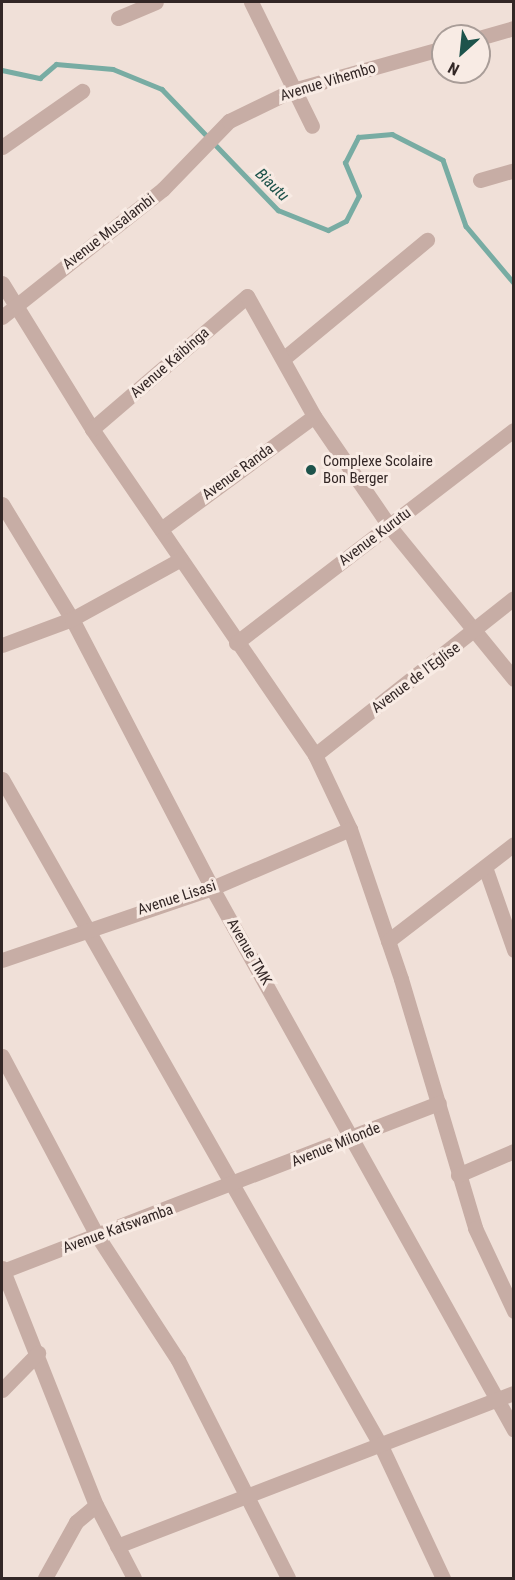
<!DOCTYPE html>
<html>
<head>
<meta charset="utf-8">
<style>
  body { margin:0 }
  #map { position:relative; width:515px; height:1580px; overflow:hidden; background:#f0e0d8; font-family:"Roboto Condensed",sans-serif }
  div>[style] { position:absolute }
  .stream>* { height:4.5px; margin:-2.25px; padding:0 2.25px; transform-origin:2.25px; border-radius:2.25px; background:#78aca3 }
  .minor>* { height:15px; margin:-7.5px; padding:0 7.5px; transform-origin:7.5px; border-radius:7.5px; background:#c7ada5 }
  .dots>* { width:16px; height:16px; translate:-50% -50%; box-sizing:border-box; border:3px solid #f8ebe4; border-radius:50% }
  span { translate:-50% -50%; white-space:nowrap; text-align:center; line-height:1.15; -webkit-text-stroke:6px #f8ebe4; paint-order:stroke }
  .street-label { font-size:15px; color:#332726 }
  .poi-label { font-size:15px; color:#332726 }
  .left { translate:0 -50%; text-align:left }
  .water-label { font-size:16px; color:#1d534b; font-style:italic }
  .frame { position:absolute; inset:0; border:3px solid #332726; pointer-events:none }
  .north { position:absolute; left:431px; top:24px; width:60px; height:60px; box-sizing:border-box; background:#f8ebe4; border:2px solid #a99d98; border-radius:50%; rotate:207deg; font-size:16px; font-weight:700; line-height:24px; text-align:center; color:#332726 }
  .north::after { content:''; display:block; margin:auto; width:21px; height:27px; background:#1d534b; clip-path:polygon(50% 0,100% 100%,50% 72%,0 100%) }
</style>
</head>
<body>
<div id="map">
  <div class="stream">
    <div style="left:2px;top:70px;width:39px;rotate:12deg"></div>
    <div style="left:40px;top:78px;width:21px;rotate:-41deg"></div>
    <div style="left:56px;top:64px;width:57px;rotate:5deg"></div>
    <div style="left:113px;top:69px;width:53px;rotate:22.2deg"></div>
    <div style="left:162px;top:89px;width:168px;rotate:46.2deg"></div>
    <div style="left:278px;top:210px;width:54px;rotate:21.8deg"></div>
    <div style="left:328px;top:230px;width:20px;rotate:-27deg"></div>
    <div style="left:346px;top:221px;width:28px;rotate:-63deg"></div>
    <div style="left:359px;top:196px;width:36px;rotate:-113deg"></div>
    <div style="left:345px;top:163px;width:29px;rotate:-63deg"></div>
    <div style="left:358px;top:137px;width:34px;rotate:-5deg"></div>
    <div style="left:392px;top:134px;width:57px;rotate:27deg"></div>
    <div style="left:443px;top:160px;width:70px;rotate:70.8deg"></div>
    <div style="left:466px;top:226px;width:75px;rotate:49.9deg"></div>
  </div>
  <div class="minor">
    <div style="left:251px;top:2px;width:138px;rotate:63.8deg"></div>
    <div style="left:118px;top:18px;width:41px;rotate:-22.8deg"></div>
    <div style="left:479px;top:38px;width:36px;rotate:-16deg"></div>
    <div style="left:2px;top:147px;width:98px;rotate:-35deg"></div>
    <div style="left:480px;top:180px;width:35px;rotate:-16deg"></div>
    <div style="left:2px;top:283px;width:172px;rotate:58.3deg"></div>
    <div style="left:92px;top:429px;width:395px;rotate:55.6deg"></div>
    <div style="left:315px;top:755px;width:82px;rotate:64.7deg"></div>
    <div style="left:350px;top:829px;width:158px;rotate:71.2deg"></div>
    <div style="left:401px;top:979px;width:260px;rotate:73.4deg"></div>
    <div style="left:475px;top:1228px;width:92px;rotate:64.8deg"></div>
    <div style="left:2px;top:317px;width:206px;rotate:-38.5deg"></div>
    <div style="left:163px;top:189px;width:95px;rotate:-45.9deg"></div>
    <div style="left:229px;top:121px;width:71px;rotate:-25.8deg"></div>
    <div style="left:293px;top:90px;width:156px;rotate:-15.6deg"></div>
    <div style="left:283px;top:359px;width:187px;rotate:-39.6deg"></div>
    <div style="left:92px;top:429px;width:204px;rotate:-40.6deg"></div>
    <div style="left:247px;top:296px;width:137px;rotate:60.8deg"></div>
    <div style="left:314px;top:416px;width:135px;rotate:55.6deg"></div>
    <div style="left:390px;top:527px;width:196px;rotate:50.8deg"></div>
    <div style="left:2px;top:504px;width:135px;rotate:58.7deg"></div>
    <div style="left:72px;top:619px;width:303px;rotate:62.5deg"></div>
    <div style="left:212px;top:888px;width:620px;rotate:60.87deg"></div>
    <div style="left:161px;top:529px;width:190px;rotate:-36.4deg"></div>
    <div style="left:236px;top:643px;width:350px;rotate:-37.5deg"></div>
    <div style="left:2px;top:645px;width:75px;rotate:-20.4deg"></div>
    <div style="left:72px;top:619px;width:124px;rotate:-28.8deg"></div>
    <div style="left:315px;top:755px;width:253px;rotate:-38.3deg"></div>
    <div style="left:2px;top:779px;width:769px;rotate:60.4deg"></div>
    <div style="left:382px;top:1448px;width:144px;rotate:64.9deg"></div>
    <div style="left:485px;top:867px;width:88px;rotate:70.7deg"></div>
    <div style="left:388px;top:941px;width:159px;rotate:-37.6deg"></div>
    <div style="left:2px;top:960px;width:222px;rotate:-18.9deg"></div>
    <div style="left:212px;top:888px;width:150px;rotate:-23.1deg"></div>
    <div style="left:2px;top:1056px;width:205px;rotate:62.1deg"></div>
    <div style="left:98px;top:1237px;width:147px;rotate:57deg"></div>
    <div style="left:178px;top:1360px;width:244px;rotate:63.2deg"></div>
    <div style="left:458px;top:1175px;width:61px;rotate:-23.2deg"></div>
    <div style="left:2px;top:1268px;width:255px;rotate:68.4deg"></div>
    <div style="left:96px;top:1505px;width:82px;rotate:62.5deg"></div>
    <div style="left:3px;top:1271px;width:467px;rotate:-21.1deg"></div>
    <div style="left:2px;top:1390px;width:52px;rotate:-45.8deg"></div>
    <div style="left:117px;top:1546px;width:425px;rotate:-21.1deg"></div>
    <div style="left:45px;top:1578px;width:64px;rotate:-61deg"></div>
    <div style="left:76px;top:1522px;width:26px;rotate:-40deg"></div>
  </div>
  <div class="dots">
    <div style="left:311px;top:470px;background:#1d534b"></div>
  </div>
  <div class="street-label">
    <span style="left:328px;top:82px;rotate:-17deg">Avenue Vihembo</span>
    <span style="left:109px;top:232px;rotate:-38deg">Avenue Musalambi</span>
    <span style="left:170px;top:363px;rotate:-41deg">Avenue Kaibinga</span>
    <span style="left:238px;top:472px;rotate:-36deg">Avenue Randa</span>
    <span style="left:375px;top:537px;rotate:-37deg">Avenue Kurutu</span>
    <span style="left:416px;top:678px;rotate:-37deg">Avenue de l'Eglise</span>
    <span style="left:177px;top:898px;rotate:-18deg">Avenue Lisasi</span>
    <span style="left:249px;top:952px;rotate:60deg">Avenue TMK</span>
    <span style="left:336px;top:1145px;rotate:-22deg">Avenue Milonde</span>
    <span style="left:118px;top:1229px;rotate:-20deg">Avenue Katswamba</span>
  </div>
  <div class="poi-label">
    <span class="left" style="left:323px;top:470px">Complexe Scolaire<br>Bon Berger</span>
  </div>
  <div class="water-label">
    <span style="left:272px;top:185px;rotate:44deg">Biautu</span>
  </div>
  <div class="frame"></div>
  <div class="north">N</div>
</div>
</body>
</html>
